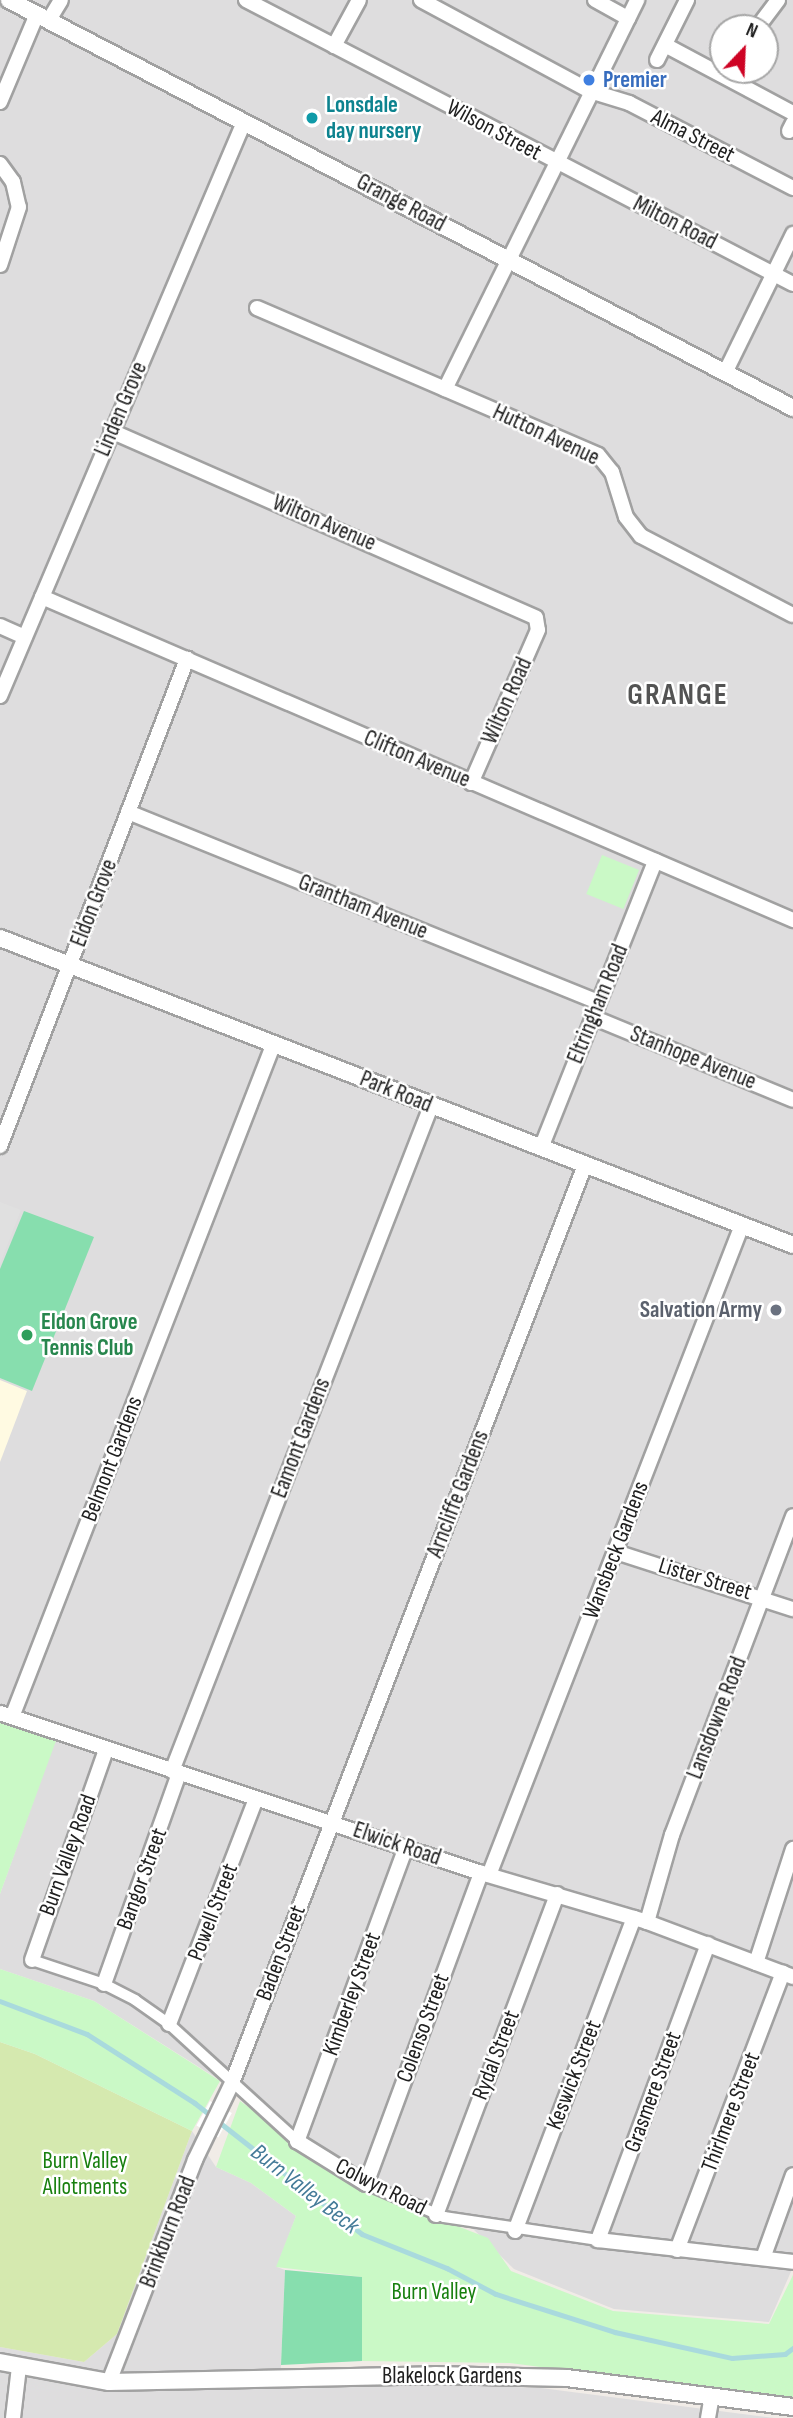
<!DOCTYPE html>
<html>
<head>
<meta charset="utf-8">
<style>
  body { margin:0 }
  #map { position:relative; width:793px; height:2418px; overflow:hidden; background:#f1ece7; font-family:"Sofia Sans Condensed",sans-serif }
  div>[style] { position:absolute }
  .residential>* { inset:0; background:#deddde }
  .education>* { inset:0; background:#fffae2 }
  .grass>* { inset:0; background:#d5e9af }
  .park>* { inset:0; background:#caf9c6; transform-origin:0 0 }
  .pitch>* { inset:0; background:#87deae }
  .parking>* { inset:0; background:#e0e0e0 }
  .pier>* { inset:0; background:#fff; transform-origin:0 0 }
  .stream>* { height:4.5px; margin:-2.25px; padding:0 2.25px; transform-origin:2.25px; border-radius:2.25px; background:#a9dadd }
  .roads { filter:drop-shadow(2px 0 #a1a1a1) drop-shadow(-2px 0 #a1a1a1) drop-shadow(0 2px #a1a1a1) drop-shadow(0 -2px #a1a1a1) }
  .pedestrian>* { height:10px; margin:-5px; padding:0 5px; transform-origin:5px; border-radius:5px; background:#fff }
  .minor>* { height:14px; margin:-7px; padding:0 7px; transform-origin:7px; border-radius:7px; background:#fff }
  .tertiary>* { height:16px; margin:-8px; padding:0 8px; transform-origin:8px; border-radius:8px; background:#fff }
  .dots>* { width:19px; height:19px; translate:-50% -50%; box-sizing:border-box; border:4px solid #fff; border-radius:50% }
  span { translate:-50% -50%; white-space:nowrap; text-align:center; line-height:1.15; -webkit-text-stroke:5px #fff; paint-order:stroke }
  .shop-label { font-size:23px; color:#366cbe; font-weight:700 }
  .left { translate:0 -50%; text-align:left }
  .culture-label { font-size:23px; color:#0d838f; font-weight:700 }
  .street-label { font-size:23px; color:#202020 }
  .worship-label { font-size:23px; color:#5b616d; font-weight:700 }
  .right { translate:-100% -50%; text-align:right }
  .leisure-label { font-size:23px; color:#27864d; font-weight:700 }
  .park-label { font-size:23px; color:#177f0e }
  .water-label { font-size:24px; color:#447b98; font-style:italic }
  .district-label { font-size:30px; color:#535353; font-weight:700; letter-spacing:2px }
  .north { position:absolute; left:709px; top:14px; width:70px; height:70px; box-sizing:border-box; background:#fff; border:2px solid #a6a6a6; border-radius:50%; rotate:23deg; font-size:19px; font-weight:700; line-height:28px; text-align:center; color:#202020 }
  .north::after { content:''; display:block; margin:auto; width:24px; height:32px; background:#ce0324; clip-path:polygon(50% 0,100% 100%,50% 72%,0 100%) }
</style>
</head>
<body>
<div id="map">
  <div class="residential">
    <div style="clip-path:polygon(evenodd,0 0,793px 0,793px 2267px,769px 2322px,614px 2309px,514px 2269px,472px 2228px,365px 2189px,229px 2086px,94px 2001px,0 1969px,0 1894px,56px 1738px,0 1722px,0 0,723px 28px,765px 28px,765px 70px,723px 70px,723px 28px)"></div>
    <div style="clip-path:polygon(192px 2131px,216px 2167px,251px 2183px,296px 2216px,277px 2267px,285px 2270px,280px 2388px,445px 2384px,541px 2388px,774px 2418px,0 2418px,0 2347px,84px 2362px,117px 2334px)"></div>
  </div>
  <div class="education">
    <div style="clip-path:polygon(0 1380px,27px 1391px,0 1462px)"></div>
  </div>
  <div class="grass">
    <div style="clip-path:polygon(0 2042px,35px 2054px,192px 2131px,117px 2334px,84px 2362px,0 2347px)"></div>
  </div>
  <div class="park">
    <div style="left:602px;top:855px;width:40px;height:42px;rotate:22deg"></div>
    <div style="clip-path:polygon(0 1722px,57px 1738px,0 1894px)"></div>
    <div style="clip-path:polygon(0 1969px,94px 2001px,220px 2081px,192px 2131px,35px 2054px,0 2042px)"></div>
    <div style="clip-path:polygon(240px 2101px,362px 2189px,488px 2238px,511px 2271px,613px 2311px,769px 2324px,793px 2275px,793px 2400px,510px 2363px,362px 2361px,362px 2277px,276px 2267px,296px 2216px,251px 2183px,216px 2167px)"></div>
  </div>
  <div class="pitch">
    <div style="clip-path:polygon(24px 1211px,94px 1237px,32px 1391px,0 1378px,0 1269px)"></div>
    <div style="clip-path:polygon(285px 2270px,362px 2277px,362px 2361px,281px 2365px)"></div>
  </div>
  <div class="parking">
    <div style="clip-path:polygon(0 1202px,21px 1210px,0 1264px)"></div>
  </div>
  <div class="pier">
    <div style="left:210px;top:2101px;width:25px;height:28px;rotate:29deg"></div>
  </div>
  <div class="stream">
    <div style="left:0;top:2001px;width:93px;rotate:20.8deg"></div>
    <div style="left:87px;top:2034px;width:128px;rotate:32.6deg"></div>
    <div style="left:195px;top:2103px;width:212px;rotate:38.1deg"></div>
    <div style="left:362px;top:2234px;width:92px;rotate:21.8deg"></div>
    <div style="left:447px;top:2268px;width:55px;rotate:28deg"></div>
    <div style="left:496px;top:2294px;width:125px;rotate:17.7deg"></div>
    <div style="left:615px;top:2332px;width:120px;rotate:12.5deg"></div>
    <div style="left:732px;top:2358px;width:53px;rotate:-4.3deg"></div>
    <div style="left:785px;top:2354px;width:10px;rotate:-37deg"></div>
  </div>
  <div class="roads">
    <div class="pedestrian">
      <div style="left:32px;top:1960px;width:76px;rotate:18.4deg"></div>
      <div style="left:104px;top:1984px;width:35px;rotate:27deg"></div>
      <div style="left:135px;top:2000px;width:42px;rotate:35.2deg"></div>
      <div style="left:169px;top:2024px;width:173px;rotate:42.4deg"></div>
      <div style="left:366px;top:2184px;width:85px;rotate:22.9deg"></div>
      <div style="left:444px;top:2217px;width:156px;rotate:8.5deg"></div>
    </div>
    <div class="minor">
      <div style="left:246px;top:0;width:616px;rotate:27.44deg"></div>
      <div style="left:421px;top:0;width:192px;rotate:28.3deg"></div>
      <div style="left:590px;top:91px;width:41px;rotate:17.1deg"></div>
      <div style="left:629px;top:103px;width:185px;rotate:27.4deg"></div>
      <div style="left:595px;top:0;width:38px;rotate:29deg"></div>
      <div style="left:49px;top:20px;width:23px;rotate:-59deg"></div>
      <div style="left:757px;top:28px;width:35px;rotate:-53deg"></div>
      <div style="left:665px;top:45px;width:145px;rotate:28deg"></div>
      <div style="left:334px;top:46px;width:52px;rotate:-61.5deg"></div>
      <div style="left:657px;top:60px;width:67px;rotate:-63.4deg"></div>
      <div style="left:0;top:102px;width:95px;rotate:-67.2deg"></div>
      <div style="left:789px;top:131px;width:9px;rotate:-63deg"></div>
      <div style="left:0;top:164px;width:22px;rotate:54deg"></div>
      <div style="left:13px;top:182px;width:26px;rotate:77deg"></div>
      <div style="left:19px;top:207px;width:61px;rotate:108.1deg"></div>
      <div style="left:257px;top:308px;width:371px;rotate:23.3deg"></div>
      <div style="left:598px;top:455px;width:22px;rotate:51deg"></div>
      <div style="left:612px;top:472px;width:47px;rotate:72.7deg"></div>
      <div style="left:626px;top:517px;width:24px;rotate:52deg"></div>
      <div style="left:641px;top:536px;width:171px;rotate:27.5deg"></div>
      <div style="left:725px;top:373px;width:155px;rotate:-63.9deg"></div>
      <div style="left:445px;top:389px;width:434px;rotate:-63.7deg"></div>
      <div style="left:111px;top:431px;width:464px;rotate:23.7deg"></div>
      <div style="left:536px;top:618px;width:12px;rotate:81deg"></div>
      <div style="left:538px;top:630px;width:167px;rotate:113.6deg"></div>
      <div style="left:42px;top:597px;width:818px;rotate:23.27deg"></div>
      <div style="left:0;top:626px;width:27px;rotate:24deg"></div>
      <div style="left:0;top:696px;width:624px;rotate:-66.97deg"></div>
      <div style="left:128px;top:812px;width:507px;rotate:22.01deg"></div>
      <div style="left:592px;top:1017px;width:217px;rotate:22.4deg"></div>
      <div style="left:0;top:1146px;width:522px;rotate:-68.99deg"></div>
      <div style="left:541px;top:1148px;width:309px;rotate:-68.3deg"></div>
      <div style="left:616px;top:1552px;width:186px;rotate:17.9deg"></div>
      <div style="left:0;top:1713px;width:507px;rotate:18.4deg"></div>
      <div style="left:481px;top:1873px;width:173px;rotate:16.4deg"></div>
      <div style="left:647px;top:1922px;width:156px;rotate:20.6deg"></div>
      <div style="left:12px;top:1717px;width:723px;rotate:-68.76deg"></div>
      <div style="left:172px;top:1771px;width:714px;rotate:-68.72deg"></div>
      <div style="left:406px;top:1847px;width:314px;rotate:110.3deg"></div>
      <div style="left:297px;top:2141px;width:81px;rotate:31.9deg"></div>
      <div style="left:366px;top:2184px;width:332px;rotate:-69.7deg"></div>
      <div style="left:489px;top:1875px;width:698px;rotate:-68.73deg"></div>
      <div style="left:647px;top:1922px;width:91px;rotate:-74deg"></div>
      <div style="left:672px;top:1835px;width:341px;rotate:-69.2deg"></div>
      <div style="left:708px;top:1944px;width:316px;rotate:110.4deg"></div>
      <div style="left:598px;top:2240px;width:196px;rotate:6.4deg"></div>
      <div style="left:32px;top:1960px;width:223px;rotate:-70.6deg"></div>
      <div style="left:756px;top:1963px;width:120px;rotate:-72deg"></div>
      <div style="left:104px;top:1984px;width:224px;rotate:-70.4deg"></div>
      <div style="left:169px;top:2024px;width:241px;rotate:-68.9deg"></div>
      <div style="left:436px;top:2215px;width:343px;rotate:-69.3deg"></div>
      <div style="left:515px;top:2231px;width:335px;rotate:-69.2deg"></div>
      <div style="left:677px;top:2250px;width:297px;rotate:-69.1deg"></div>
      <div style="left:763px;top:2258px;width:88px;rotate:-70.1deg"></div>
      <div style="left:109px;top:2382px;width:238px;rotate:-68.8deg"></div>
      <div style="left:195px;top:2160px;width:85px;rotate:-64.3deg"></div>
      <div style="left:232px;top:2083px;width:984px;rotate:-68.97deg"></div>
      <div style="left:13px;top:2418px;width:51px;rotate:-83.3deg"></div>
      <div style="left:708px;top:2418px;width:22px;rotate:-80deg"></div>
    </div>
    <div class="tertiary">
      <div style="left:9px;top:0;width:884px;rotate:27.49deg"></div>
      <div style="left:0;top:938px;width:850px;rotate:21.16deg"></div>
      <div style="left:0;top:2362px;width:111px;rotate:10.4deg"></div>
      <div style="left:109px;top:2382px;width:326px;rotate:-1.2deg"></div>
      <div style="left:435px;top:2375px;width:132px;rotate:1.3deg"></div>
      <div style="left:567px;top:2378px;width:228px;rotate:7.3deg"></div>
    </div>
  </div>
  <div class="dots">
    <div style="left:589px;top:80px;background:#3f7fe0"></div>
    <div style="left:312px;top:118px;background:#0f9aa8"></div>
    <div style="left:776px;top:1310px;background:#6b7280"></div>
    <div style="left:27px;top:1335px;background:#2e9e5b"></div>
  </div>
  <div class="shop-label">
    <span class="left" style="left:603px;top:80px">Premier</span>
  </div>
  <div class="culture-label">
    <span class="left" style="left:326px;top:118px">Lonsdale<br>day nursery</span>
  </div>
  <div class="street-label">
    <span style="left:494px;top:130px;rotate:28deg">Wilson Street</span>
    <span style="left:693px;top:136px;rotate:27deg">Alma Street</span>
    <span style="left:401px;top:203px;rotate:28deg">Grange Road</span>
    <span style="left:675px;top:223px;rotate:27deg">Milton Road</span>
    <span style="left:121px;top:409px;rotate:-67deg">Linden Grove</span>
    <span style="left:546px;top:435px;rotate:25deg">Hutton Avenue</span>
    <span style="left:324px;top:523px;rotate:23deg">Wilton Avenue</span>
    <span style="left:507px;top:701px;rotate:-66deg">Wilton Road</span>
    <span style="left:417px;top:759px;rotate:23deg">Clifton Avenue</span>
    <span style="left:94px;top:903px;rotate:-69deg">Eldon Grove</span>
    <span style="left:363px;top:907px;rotate:22deg">Grantham Avenue</span>
    <span style="left:598px;top:1004px;rotate:-68deg">Eltringham Road</span>
    <span style="left:693px;top:1058px;rotate:22deg">Stanhope Avenue</span>
    <span style="left:396px;top:1092px;rotate:22deg">Park Road</span>
    <span style="left:301px;top:1438px;rotate:-69deg">Eamont Gardens</span>
    <span style="left:112px;top:1459px;rotate:-69deg">Belmont Gardens</span>
    <span style="left:458px;top:1494px;rotate:-69deg">Arncliffe Gardens</span>
    <span style="left:616px;top:1550px;rotate:-69deg">Wansbeck Gardens</span>
    <span style="left:705px;top:1579px;rotate:17deg">Lister Street</span>
    <span style="left:717px;top:1718px;rotate:-69deg">Lansdowne Road</span>
    <span style="left:397px;top:1844px;rotate:19deg">Elwick Road</span>
    <span style="left:68px;top:1855px;rotate:-70deg">Burn Valley Road</span>
    <span style="left:142px;top:1879px;rotate:-70deg">Bangor Street</span>
    <span style="left:213px;top:1912px;rotate:-69deg">Powell Street</span>
    <span style="left:281px;top:1953px;rotate:-69deg">Baden Street</span>
    <span style="left:352px;top:1994px;rotate:-70deg">Kimberley Street</span>
    <span style="left:423px;top:2028px;rotate:-70deg">Colenso Street</span>
    <span style="left:496px;top:2055px;rotate:-69deg">Rydal Street</span>
    <span style="left:574px;top:2075px;rotate:-69deg">Keswick Street</span>
    <span style="left:653px;top:2092px;rotate:-70deg">Grasmere Street</span>
    <span style="left:731px;top:2112px;rotate:-69deg">Thirlmere Street</span>
    <span style="left:381px;top:2187px;rotate:27deg">Colwyn Road</span>
    <span style="left:168px;top:2232px;rotate:-69deg">Brinkburn Road</span>
    <span style="left:452px;top:2376px">Blakelock Gardens</span>
  </div>
  <div class="worship-label">
    <span class="right" style="left:762px;top:1310px">Salvation Army</span>
  </div>
  <div class="leisure-label">
    <span class="left" style="left:41px;top:1335px">Eldon Grove<br>Tennis Club</span>
  </div>
  <div class="park-label">
    <span style="left:85px;top:2174px">Burn Valley<br>Allotments</span>
    <span style="left:434px;top:2292px">Burn Valley</span>
  </div>
  <div class="water-label">
    <span style="left:305px;top:2189px;rotate:38deg">Burn Valley Beck</span>
  </div>
  <div class="district-label">
    <span style="left:678px;top:695px">GRANGE</span>
  </div>
  <div class="north">N</div>
</div>
</body>
</html>
